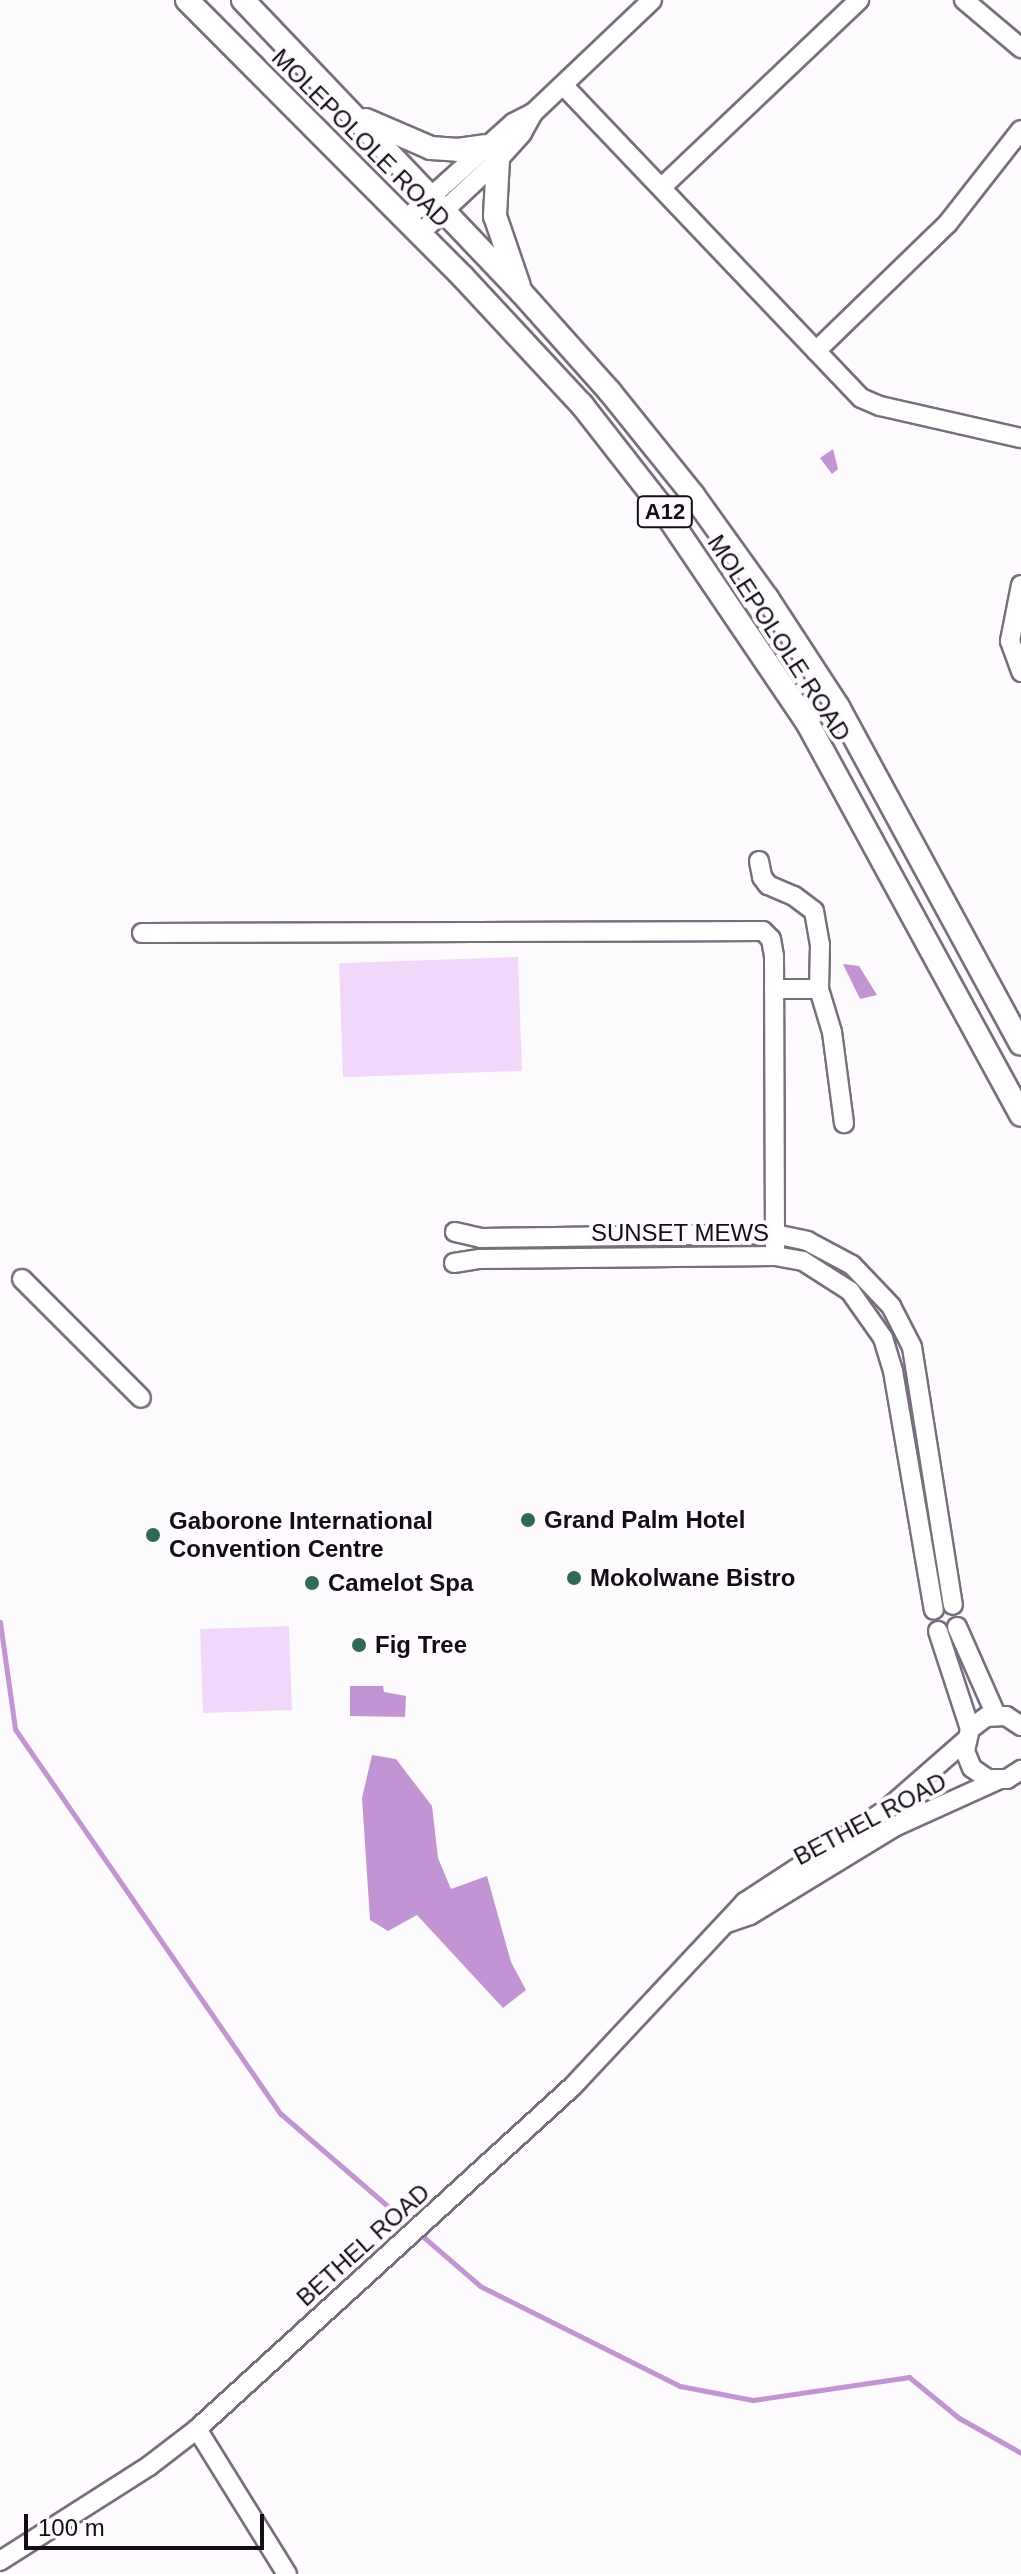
<!DOCTYPE html>
<html>
<head>
<meta charset="utf-8">
<style>
  body { margin:0 }
  #map { position:relative; width:1021px; height:2574px; overflow:hidden; background:#fdfbfe; font-family:Arial,sans-serif }
  div>[style] { position:absolute }
  .green>* { inset:0; background:#f1d8fb; transform-origin:0 0 }
  .water>* { inset:0; background:#c394d4 }
  .stream>* { height:5px; margin:-2.5px; padding:0 2.5px; transform-origin:2.5px; border-radius:2.5px; background:#c394d4 }
  .roads { filter:drop-shadow(2px 0 #796e7d) drop-shadow(-2px 0 #796e7d) drop-shadow(0 2px #796e7d) drop-shadow(0 -2px #796e7d) }
  .minor>* { height:18px; margin:-9px; padding:0 9px; transform-origin:9px; border-radius:9px; background:#fff }
  .major>* { height:22px; margin:-11px; padding:0 11px; transform-origin:11px; border-radius:11px; background:#fff }
  .dots>* { width:22px; height:22px; translate:-50% -50%; box-sizing:border-box; border:4px solid #fdfbfe; border-radius:50% }
  span { translate:-50% -50%; white-space:nowrap; text-align:center; line-height:1.15; -webkit-text-stroke:8px #fdfbfe; paint-order:stroke }
  .shield-label span { padding:2px 6px; background:#fdfbfe; border:2px solid; border-radius:6px; -webkit-text-stroke-width:0 }
  .shield-label { font-size:22px; color:#120e14; font-weight:700 }
  .street-label { font-size:24px; color:#120e14 }
  .poi-label { font-size:24px; color:#120e14; font-weight:700 }
  .left { translate:0 -50%; text-align:left }
  .scale { position:absolute; left:24px; top:2514px; width:240px; height:36px; box-sizing:border-box; border:4px solid #120e14; border-top:0; padding-left:10px; font-size:24px; line-height:28px; white-space:nowrap; color:#120e14; -webkit-text-stroke:6px #fdfbfe; paint-order:stroke }
</style>
</head>
<body>
<div id="map">
  <div class="green">
    <div style="left:518px;top:957px;width:114px;height:179px;rotate:88deg"></div>
    <div style="left:289px;top:1626px;width:84px;height:89px;rotate:88deg"></div>
  </div>
  <div class="water">
    <div style="clip-path:polygon(833px 449px,838px 469px,832px 474px,820px 458px)"></div>
    <div style="clip-path:polygon(843px 964px,859px 966px,877px 995px,860px 999px)"></div>
    <div style="clip-path:polygon(350px 1686px,383px 1686px,384px 1692px,406px 1696px,405px 1717px,350px 1716px)"></div>
    <div style="clip-path:polygon(372px 1755px,396px 1759px,432px 1806px,438px 1858px,451px 1889px,487px 1876px,511px 1962px,526px 1990px,503px 2008px,417px 1915px,388px 1931px,370px 1920px,362px 1798px)"></div>
  </div>
  <div class="stream">
    <div style="left:0;top:1622px;width:108px;rotate:82deg"></div>
    <div style="left:15px;top:1729px;width:468px;rotate:55.4deg"></div>
    <div style="left:281px;top:2114px;width:263px;rotate:40.8deg"></div>
    <div style="left:480px;top:2286px;width:224px;rotate:26.6deg"></div>
    <div style="left:680px;top:2386px;width:74px;rotate:10.9deg"></div>
    <div style="left:753px;top:2400px;width:158px;rotate:-8.4deg"></div>
    <div style="left:909px;top:2377px;width:65px;rotate:39.4deg"></div>
    <div style="left:959px;top:2418px;width:71px;rotate:29.4deg"></div>
  </div>
  <div class="roads">
    <div class="minor">
      <div style="left:964px;top:0;width:75px;rotate:40.1deg"></div>
      <div style="left:563px;top:85px;width:432px;rotate:46.4deg"></div>
      <div style="left:861px;top:398px;width:21px;rotate:23deg"></div>
      <div style="left:880px;top:406px;width:145px;rotate:12.8deg"></div>
      <div style="left:662px;top:187px;width:272px;rotate:-43.5deg"></div>
      <div style="left:405px;top:220px;width:145px;rotate:-41.9deg"></div>
      <div style="left:513px;top:123px;width:22px;rotate:-27deg"></div>
      <div style="left:419px;top:234px;width:108px;rotate:-43.1deg"></div>
      <div style="left:498px;top:160px;width:36px;rotate:-48deg"></div>
      <div style="left:522px;top:133px;width:23px;rotate:-61deg"></div>
      <div style="left:533px;top:113px;width:164px;rotate:-43.5deg"></div>
      <div style="left:816px;top:351px;width:184px;rotate:-44.1deg"></div>
      <div style="left:948px;top:223px;width:118px;rotate:-51.9deg"></div>
      <div style="left:1021px;top:585px;width:57px;rotate:101.1deg"></div>
      <div style="left:1010px;top:641px;width:33px;rotate:70deg"></div>
      <div style="left:759px;top:861px;width:16px;rotate:79deg"></div>
      <div style="left:762px;top:877px;width:10px;rotate:53deg"></div>
      <div style="left:768px;top:885px;width:28px;rotate:23deg"></div>
      <div style="left:794px;top:896px;width:25px;rotate:37deg"></div>
      <div style="left:814px;top:911px;width:35px;rotate:80deg"></div>
      <div style="left:820px;top:945px;width:44px;rotate:91.3deg"></div>
      <div style="left:142px;top:933px;width:621px;rotate:-0.18deg"></div>
      <div style="left:763px;top:931px;width:11px;rotate:45deg"></div>
      <div style="left:771px;top:939px;width:17px;rotate:80deg"></div>
      <div style="left:774px;top:956px;width:300px;rotate:89.8deg"></div>
      <div style="left:774px;top:989px;width:45px"></div>
      <div style="left:819px;top:989px;width:45px;rotate:73.2deg"></div>
      <div style="left:832px;top:1032px;width:92px;rotate:82.5deg"></div>
      <div style="left:455px;top:1232px;width:27px;rotate:13deg"></div>
      <div style="left:481px;top:1238px;width:294px;rotate:-0.8deg"></div>
      <div style="left:775px;top:1234px;width:33px;rotate:12deg"></div>
      <div style="left:807px;top:1241px;width:51px;rotate:28.1deg"></div>
      <div style="left:852px;top:1265px;width:57px;rotate:46.4deg"></div>
      <div style="left:891px;top:1306px;width:46px;rotate:62.9deg"></div>
      <div style="left:912px;top:1347px;width:261px;rotate:81deg"></div>
      <div style="left:454px;top:1263px;width:26px;rotate:-9deg"></div>
      <div style="left:480px;top:1259px;width:295px;rotate:-0.6deg"></div>
      <div style="left:775px;top:1256px;width:28px;rotate:10deg"></div>
      <div style="left:803px;top:1261px;width:56px;rotate:32.6deg"></div>
      <div style="left:850px;top:1291px;width:57px;rotate:54.9deg"></div>
      <div style="left:883px;top:1338px;width:34px;rotate:73deg"></div>
      <div style="left:893px;top:1371px;width:242px;rotate:80.3deg"></div>
      <div style="left:22px;top:1279px;width:168px;rotate:45deg"></div>
      <div style="left:957px;top:1627px;width:96px;rotate:66.1deg"></div>
      <div style="left:938px;top:1631px;width:103px;rotate:71.9deg"></div>
      <div style="left:1021px;top:1726px;width:18px;rotate:-146deg"></div>
      <div style="left:1006px;top:1716px;width:20px;rotate:177deg"></div>
      <div style="left:986px;top:1717px;width:20px;rotate:143deg"></div>
      <div style="left:970px;top:1729px;width:23px;rotate:103deg"></div>
      <div style="left:965px;top:1751px;width:18px;rotate:68deg"></div>
      <div style="left:972px;top:1768px;width:19px;rotate:35deg"></div>
      <div style="left:988px;top:1779px;width:19px"></div>
      <div style="left:1007px;top:1779px;width:17px;rotate:-33deg"></div>
      <div style="left:727px;top:1923px;width:24px;rotate:-19deg"></div>
      <div style="left:750px;top:1915px;width:169px;rotate:-31.4deg"></div>
      <div style="left:894px;top:1827px;width:114px;rotate:-24.3deg"></div>
      <div style="left:197px;top:2429px;width:171px;rotate:58.2deg"></div>
      <div style="left:0;top:2561px;width:177px;rotate:-32.5deg"></div>
      <div style="left:149px;top:2466px;width:61px;rotate:-37.6deg"></div>
      <div style="left:197px;top:2429px;width:509px;rotate:-42.37deg"></div>
      <div style="left:573px;top:2086px;width:252px;rotate:-46.9deg"></div>
      <div style="left:745px;top:1902px;width:170px;rotate:-33.2deg"></div>
      <div style="left:887px;top:1809px;width:103px;rotate:-41.1deg"></div>
    </div>
    <div class="major">
      <div style="left:187px;top:0;width:391px;rotate:45.1deg"></div>
      <div style="left:463px;top:277px;width:175px;rotate:47.1deg"></div>
      <div style="left:582px;top:405px;width:127px;rotate:52deg"></div>
      <div style="left:660px;top:505px;width:264px;rotate:55.9deg"></div>
      <div style="left:808px;top:724px;width:445px;rotate:61.4deg"></div>
      <div style="left:243px;top:0;width:403px;rotate:46.4deg"></div>
      <div style="left:521px;top:292px;width:134px;rotate:48.3deg"></div>
      <div style="left:610px;top:392px;width:132px;rotate:51.1deg"></div>
      <div style="left:693px;top:495px;width:127px;rotate:54.3deg"></div>
      <div style="left:767px;top:598px;width:130px;rotate:56.9deg"></div>
      <div style="left:838px;top:707px;width:383px;rotate:61.5deg"></div>
      <div style="left:366px;top:120px;width:71px;rotate:23.3deg"></div>
      <div style="left:431px;top:148px;width:27px;rotate:4deg"></div>
      <div style="left:458px;top:150px;width:27px;rotate:-8deg"></div>
      <div style="left:498px;top:160px;width:56px;rotate:93.1deg"></div>
      <div style="left:495px;top:216px;width:74px;rotate:71.1deg"></div>
    </div>
  </div>
  <div class="dots">
    <div style="left:528px;top:1520px;background:#2f6a55"></div>
    <div style="left:153px;top:1535px;background:#2f6a55"></div>
    <div style="left:574px;top:1578px;background:#2f6a55"></div>
    <div style="left:312px;top:1583px;background:#2f6a55"></div>
    <div style="left:359px;top:1645px;background:#2f6a55"></div>
  </div>
  <div class="shield-label">
    <span style="left:665px;top:512px">A12</span>
  </div>
  <div class="street-label">
    <span style="left:361px;top:138px;rotate:45deg">MOLEPOLOLE ROAD</span>
    <span style="left:779px;top:638px;rotate:57deg">MOLEPOLOLE ROAD</span>
    <span style="left:680px;top:1233px">SUNSET MEWS</span>
    <span style="left:870px;top:1819px;rotate:-28deg">BETHEL ROAD</span>
    <span style="left:363px;top:2245px;rotate:-42deg">BETHEL ROAD</span>
  </div>
  <div class="poi-label">
    <span class="left" style="left:544px;top:1520px">Grand Palm Hotel</span>
    <span class="left" style="left:169px;top:1535px">Gaborone International<br>Convention Centre</span>
    <span class="left" style="left:590px;top:1578px">Mokolwane Bistro</span>
    <span class="left" style="left:328px;top:1583px">Camelot Spa</span>
    <span class="left" style="left:375px;top:1645px">Fig Tree</span>
  </div>
  <div class="scale">100 m</div>
</div>
</body>
</html>
